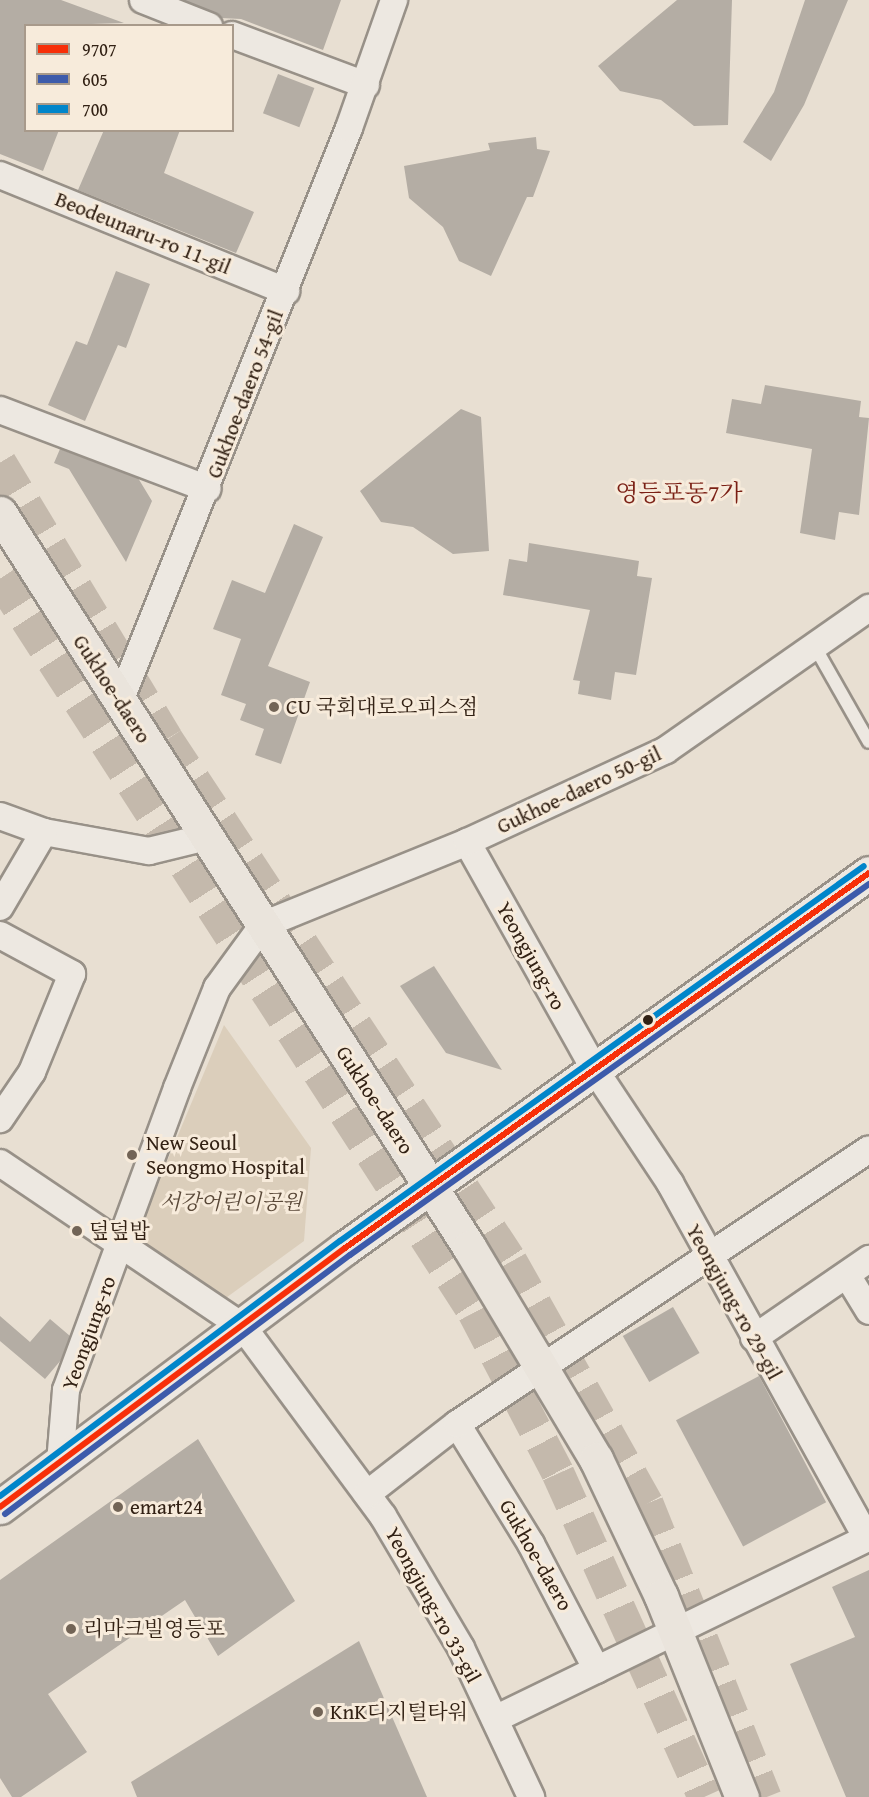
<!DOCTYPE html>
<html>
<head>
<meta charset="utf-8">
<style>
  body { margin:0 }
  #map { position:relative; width:869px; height:1797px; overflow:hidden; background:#e8dfd2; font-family:"Gentium Book Plus","Noto Serif KR",serif }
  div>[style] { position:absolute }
  .green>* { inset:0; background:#dbcebb }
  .building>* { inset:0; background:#b4ada4; transform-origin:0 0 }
  .highway-tunnel>* { height:33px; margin-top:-16.5px; transform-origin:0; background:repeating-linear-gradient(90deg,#c4b9ac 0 33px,transparent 0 49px) }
  .roads { filter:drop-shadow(2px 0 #989188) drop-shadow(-2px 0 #989188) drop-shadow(0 2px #989188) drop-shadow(0 -2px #989188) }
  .lane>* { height:12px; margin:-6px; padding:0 6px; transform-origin:6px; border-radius:6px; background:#ede8e1 }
  .street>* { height:26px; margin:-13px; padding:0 13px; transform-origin:13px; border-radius:13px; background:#ede8e1 }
  .secondary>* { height:33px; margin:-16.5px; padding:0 16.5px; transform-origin:16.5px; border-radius:16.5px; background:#ede8e1 }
  .primary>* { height:33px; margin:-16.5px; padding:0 16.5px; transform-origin:16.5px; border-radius:16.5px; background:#eae4dc }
  .bus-1>* { height:6px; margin:-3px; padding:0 3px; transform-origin:3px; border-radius:3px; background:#f72f08 }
  .bus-2>* { height:6px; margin:-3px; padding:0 3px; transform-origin:3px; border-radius:3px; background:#3d5bab }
  .bus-3>* { height:6px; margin:-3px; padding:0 3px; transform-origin:3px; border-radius:3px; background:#0085ca }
  .dots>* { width:16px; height:16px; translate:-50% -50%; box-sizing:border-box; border:3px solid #f7ebdb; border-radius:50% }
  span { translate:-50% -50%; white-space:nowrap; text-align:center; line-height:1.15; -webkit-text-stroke:6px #f7ebdb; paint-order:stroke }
  .street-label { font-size:21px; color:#322114 }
  .poi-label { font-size:21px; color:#322114 }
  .left { translate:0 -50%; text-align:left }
  .park-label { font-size:21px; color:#5a4939; font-style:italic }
  .quarter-label { font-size:24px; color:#7a1f14 }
  .legend { position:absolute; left:24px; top:24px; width:210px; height:108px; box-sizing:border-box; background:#f7ebdb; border:2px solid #a89a8b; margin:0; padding:8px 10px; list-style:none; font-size:18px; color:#322114 }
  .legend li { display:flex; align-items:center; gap:12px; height:30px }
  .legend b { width:30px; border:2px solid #a89a8b }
</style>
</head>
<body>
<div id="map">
  <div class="green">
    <div style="clip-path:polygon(224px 1025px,311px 1148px,304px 1241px,223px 1300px,135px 1238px)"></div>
  </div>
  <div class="building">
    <div style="clip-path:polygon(0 0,61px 0,124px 23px,26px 26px,26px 130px,59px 130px,43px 171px,0 154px)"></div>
    <div style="clip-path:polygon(184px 0,341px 0,323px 50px,241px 19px,221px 18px)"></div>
    <div style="clip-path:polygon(677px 0,732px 0,728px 125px,694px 126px,661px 100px,620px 91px,598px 66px)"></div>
    <div style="clip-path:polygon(805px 0,848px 0,804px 105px,771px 161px,743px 142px,774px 92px)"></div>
    <div style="left:278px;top:74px;width:39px;height:42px;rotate:21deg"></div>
    <div style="clip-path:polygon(104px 130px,180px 130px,164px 173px,254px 212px,236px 253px,78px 190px)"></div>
    <div style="clip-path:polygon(536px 137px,537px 149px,550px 151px,533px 197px,527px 197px,491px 276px,459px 261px,443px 227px,409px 198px,404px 166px,490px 150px,488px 143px)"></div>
    <div style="clip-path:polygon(116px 271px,150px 284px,126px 348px,118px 345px,85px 421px,48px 405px,76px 341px,87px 345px)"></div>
    <div style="clip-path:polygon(765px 385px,861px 401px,859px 417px,869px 418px,859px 515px,839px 512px,835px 540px,800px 533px,812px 449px,726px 433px,732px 399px,761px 404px)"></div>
    <div style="clip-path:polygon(461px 409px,481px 417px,489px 551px,453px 554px,413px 527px,381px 522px,360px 491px)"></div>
    <div style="clip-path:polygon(60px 449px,138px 478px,152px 501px,126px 562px,69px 469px,54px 463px)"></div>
    <div style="clip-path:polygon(294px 524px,323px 537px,268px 666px,310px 682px,281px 764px,255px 755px,264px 729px,240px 720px,246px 704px,221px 695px,241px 639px,213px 629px,232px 580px,265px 593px)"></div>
    <div style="clip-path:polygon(529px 543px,639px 561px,637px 576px,652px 578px,636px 675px,615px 672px,611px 700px,578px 694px,580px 681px,573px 680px,590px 610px,503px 595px,509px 559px,527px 562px)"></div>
    <div style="clip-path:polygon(434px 966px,502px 1070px,446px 1053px,400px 986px)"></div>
    <div style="left:673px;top:1307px;width:53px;height:58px;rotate:60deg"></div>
    <div style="clip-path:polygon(0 1316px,30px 1342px,50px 1319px,70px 1336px,61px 1360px,45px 1379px,0 1341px)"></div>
    <div style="left:759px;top:1376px;width:143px;height:94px;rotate:62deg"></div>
    <div style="clip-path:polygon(198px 1439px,295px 1601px,218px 1656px,185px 1600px,48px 1694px,87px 1752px,21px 1797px,12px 1797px,0 1778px,0 1580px)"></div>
    <div style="clip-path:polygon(869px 1570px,869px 1797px,846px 1797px,790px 1664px,855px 1637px,832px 1587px)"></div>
    <div style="clip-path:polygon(359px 1641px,427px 1797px,137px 1797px,131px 1782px)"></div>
  </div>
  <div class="highway-tunnel">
    <div style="left:0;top:462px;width:323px;rotate:58.9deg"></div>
    <div style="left:167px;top:739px;width:625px;rotate:56.61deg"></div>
    <div style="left:511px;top:1261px;width:278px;rotate:60.7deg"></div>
    <div style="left:647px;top:1503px;width:317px;rotate:68.1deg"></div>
    <div style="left:0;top:578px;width:874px;rotate:57.15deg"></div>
    <div style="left:474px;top:1312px;width:182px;rotate:62.4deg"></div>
    <div style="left:558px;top:1473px;width:355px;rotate:65.7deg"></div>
  </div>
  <div class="roads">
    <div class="lane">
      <div style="left:815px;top:647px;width:109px;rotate:60.4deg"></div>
    </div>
    <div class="street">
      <div style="left:143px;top:0;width:71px;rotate:21.5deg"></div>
      <div style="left:232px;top:35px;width:143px;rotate:20.5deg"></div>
      <div style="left:0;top:175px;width:309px;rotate:22.1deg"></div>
      <div style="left:0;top:410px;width:222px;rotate:20.8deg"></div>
      <div style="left:120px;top:701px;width:617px;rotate:-68.22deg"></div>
      <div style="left:349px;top:128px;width:136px;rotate:-70.6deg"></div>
      <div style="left:0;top:816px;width:47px;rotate:20deg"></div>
      <div style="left:44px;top:832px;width:107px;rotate:10.3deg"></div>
      <div style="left:149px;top:851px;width:60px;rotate:-13.6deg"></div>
      <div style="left:467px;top:842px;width:261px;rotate:60.7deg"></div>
      <div style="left:595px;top:1070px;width:136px;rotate:56.4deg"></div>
      <div style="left:670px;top:1183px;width:406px;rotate:61deg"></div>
      <div style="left:0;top:907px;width:87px;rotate:-59.6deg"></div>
      <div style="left:0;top:935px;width:82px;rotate:28.4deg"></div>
      <div style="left:72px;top:974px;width:106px;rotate:112.2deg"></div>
      <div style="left:32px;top:1072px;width:57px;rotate:124.2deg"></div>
      <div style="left:0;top:1163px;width:293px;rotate:34deg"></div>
      <div style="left:243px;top:1327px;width:235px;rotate:53.5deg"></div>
      <div style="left:383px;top:1516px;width:153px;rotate:59.4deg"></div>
      <div style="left:461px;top:1648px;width:165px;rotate:64.8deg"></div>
      <div style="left:847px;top:1275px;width:42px;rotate:58.6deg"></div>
      <div style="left:754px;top:1338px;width:140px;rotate:-34.5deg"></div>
      <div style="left:457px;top:1424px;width:141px;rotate:58.3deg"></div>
      <div style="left:531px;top:1544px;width:142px;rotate:62.4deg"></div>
      <div style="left:60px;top:1463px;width:73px;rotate:-85.3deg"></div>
      <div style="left:66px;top:1390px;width:322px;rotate:-69.8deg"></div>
      <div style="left:177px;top:1088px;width:108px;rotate:-68.2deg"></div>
      <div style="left:217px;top:988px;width:78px;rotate:-53.9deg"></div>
      <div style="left:263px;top:925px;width:220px;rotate:-22.1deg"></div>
      <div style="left:467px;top:842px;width:219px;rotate:-24.8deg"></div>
      <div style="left:666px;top:750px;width:248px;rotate:-35deg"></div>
      <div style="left:367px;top:1494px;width:114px;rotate:-37.9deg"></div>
      <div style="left:457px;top:1424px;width:495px;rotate:-33.7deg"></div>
      <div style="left:495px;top:1719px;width:416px;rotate:-25.9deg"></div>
    </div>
    <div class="secondary">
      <div style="left:0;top:1507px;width:431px;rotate:-36.9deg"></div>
      <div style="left:345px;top:1248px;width:644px;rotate:-35.59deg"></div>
    </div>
    <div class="primary">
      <div style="left:0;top:513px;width:871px;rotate:57.42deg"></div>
      <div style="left:469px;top:1247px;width:247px;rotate:59.1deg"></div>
      <div style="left:596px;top:1459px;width:152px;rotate:64.6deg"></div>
      <div style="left:661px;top:1596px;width:217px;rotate:68.1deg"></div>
    </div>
  </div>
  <div class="bus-1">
    <div style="left:0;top:1507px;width:431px;rotate:-36.9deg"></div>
    <div style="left:345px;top:1248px;width:644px;rotate:-35.59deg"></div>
  </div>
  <div class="bus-2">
    <div style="left:5px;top:1514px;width:431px;rotate:-36.9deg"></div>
    <div style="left:350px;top:1255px;width:638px;rotate:-35.56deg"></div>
  </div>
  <div class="bus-3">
    <div style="left:0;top:1496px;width:425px;rotate:-36.9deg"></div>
    <div style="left:340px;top:1241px;width:644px;rotate:-35.59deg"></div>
  </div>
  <div class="dots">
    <div style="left:274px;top:707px;background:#726456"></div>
    <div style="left:648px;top:1020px;background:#322114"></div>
    <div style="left:132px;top:1155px;background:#726456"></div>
    <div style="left:77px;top:1231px;background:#726456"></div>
    <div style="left:118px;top:1507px;background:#726456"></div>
    <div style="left:71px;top:1629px;background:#726456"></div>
    <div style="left:318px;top:1712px;background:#726456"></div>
  </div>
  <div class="street-label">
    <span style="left:143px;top:233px;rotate:22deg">Beodeunaru-ro 11-gil</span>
    <span style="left:245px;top:394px;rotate:-69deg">Gukhoe-daero 54-gil</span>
    <span style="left:112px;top:689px;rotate:57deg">Gukhoe-daero</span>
    <span style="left:579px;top:790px;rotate:-25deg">Gukhoe-daero 50-gil</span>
    <span style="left:531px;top:956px;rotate:61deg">Yeongjung-ro</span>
    <span style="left:375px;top:1100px;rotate:57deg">Gukhoe-daero</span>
    <span style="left:734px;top:1302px;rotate:61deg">Yeongjung-ro 29-gil</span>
    <span style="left:89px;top:1333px;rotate:-70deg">Yeongjung-ro</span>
    <span style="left:536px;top:1555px;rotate:60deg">Gukhoe-daero</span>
    <span style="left:433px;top:1605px;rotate:61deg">Yeongjung-ro 33-gil</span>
  </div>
  <div class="poi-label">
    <span class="left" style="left:286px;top:707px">CU 국회대로오피스점</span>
    <span class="left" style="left:146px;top:1155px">New Seoul<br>Seongmo Hospital</span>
    <span class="left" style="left:89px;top:1231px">덮덮밥</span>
    <span class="left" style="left:130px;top:1507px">emart24</span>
    <span class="left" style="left:83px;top:1629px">리마크빌영등포</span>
    <span class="left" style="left:330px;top:1712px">KnK디지털타워</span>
  </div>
  <div class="park-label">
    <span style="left:231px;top:1202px">서강어린이공원</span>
  </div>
  <div class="quarter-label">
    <span style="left:679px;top:493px">영등포동7가</span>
  </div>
  <ul class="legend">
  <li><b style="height:8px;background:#f72f08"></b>9707</li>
  <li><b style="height:8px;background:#3d5bab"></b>605</li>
  <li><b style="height:8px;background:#0085ca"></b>700</li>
  </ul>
</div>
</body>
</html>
